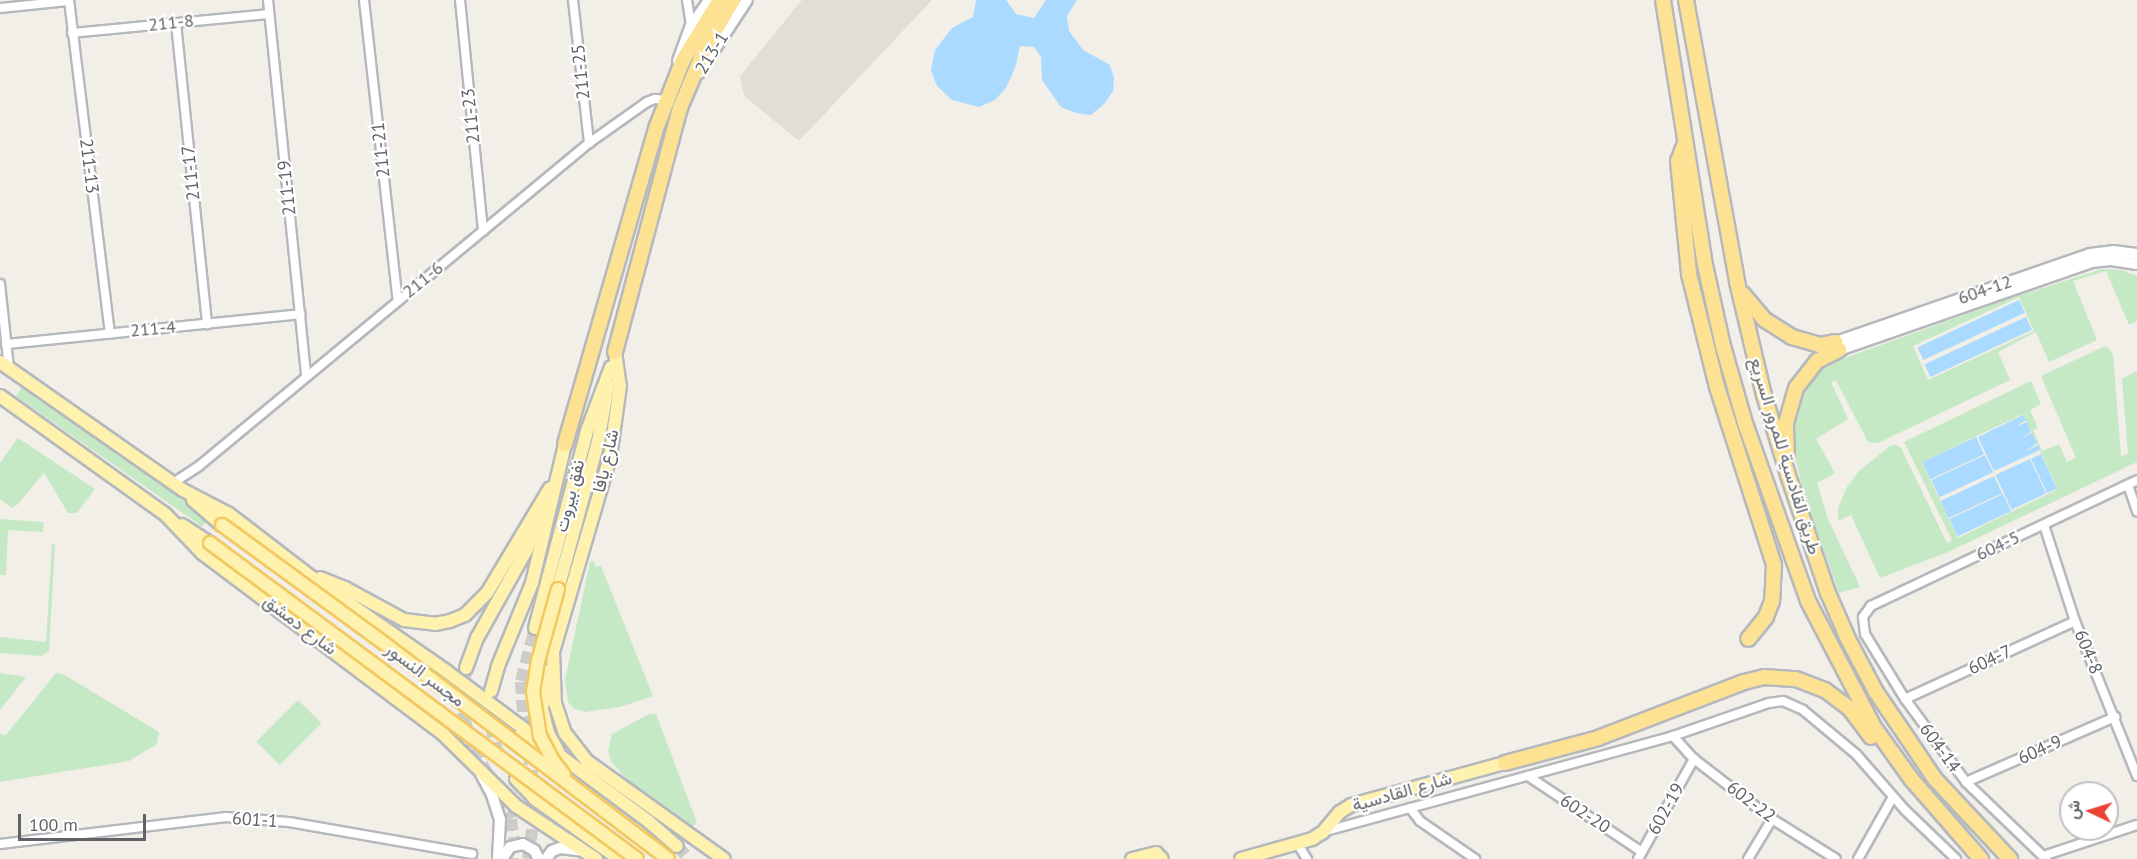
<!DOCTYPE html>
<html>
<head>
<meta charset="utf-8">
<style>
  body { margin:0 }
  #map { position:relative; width:2137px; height:859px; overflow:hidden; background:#f1efe8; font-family:"PT Sans",Vazirmatn,sans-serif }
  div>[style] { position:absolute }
  .education>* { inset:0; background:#e1ded6 }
  .green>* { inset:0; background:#c5e8c5; transform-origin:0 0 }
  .water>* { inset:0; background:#aadaff; transform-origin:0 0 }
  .primary-tunnel>* { height:12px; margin-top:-6px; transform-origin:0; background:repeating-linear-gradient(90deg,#ccccc8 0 12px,transparent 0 18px) }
  .roads { filter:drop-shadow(2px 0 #b5b8bc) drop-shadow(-2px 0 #b5b8bc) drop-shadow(0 2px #b5b8bc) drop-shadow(0 -2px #b5b8bc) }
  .minor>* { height:8px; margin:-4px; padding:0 4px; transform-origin:4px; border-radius:4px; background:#fff }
  .secondary>* { height:10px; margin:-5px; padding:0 5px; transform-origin:5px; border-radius:5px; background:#fff }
  .primary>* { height:12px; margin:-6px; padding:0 6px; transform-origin:6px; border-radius:6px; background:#fff2af }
  .motorway>* { height:14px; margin:-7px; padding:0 7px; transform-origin:7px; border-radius:7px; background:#fde293 }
  .bridges { filter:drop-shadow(2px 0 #f2c960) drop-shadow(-2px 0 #f2c960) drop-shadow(0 2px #f2c960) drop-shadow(0 -2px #f2c960) }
  .primary-bridge>* { height:12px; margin:-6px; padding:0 6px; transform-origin:6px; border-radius:6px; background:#fff2af }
  span { translate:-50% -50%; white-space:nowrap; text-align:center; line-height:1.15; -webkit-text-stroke:4.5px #fff; paint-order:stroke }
  .street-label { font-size:18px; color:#5f6368 }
  .north { position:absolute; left:2059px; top:781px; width:60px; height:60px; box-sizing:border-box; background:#fff; border:2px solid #bfc1c3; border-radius:50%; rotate:274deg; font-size:16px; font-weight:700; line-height:24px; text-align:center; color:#5f6368 }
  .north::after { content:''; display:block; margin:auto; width:21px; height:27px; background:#ea4335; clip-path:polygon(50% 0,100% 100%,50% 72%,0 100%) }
  .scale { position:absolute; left:18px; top:814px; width:128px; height:27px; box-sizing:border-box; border:3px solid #5f6368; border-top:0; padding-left:8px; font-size:18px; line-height:21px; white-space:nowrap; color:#5f6368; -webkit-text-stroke:4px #fff; paint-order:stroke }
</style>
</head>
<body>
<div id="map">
  <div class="education">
    <div style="clip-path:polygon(802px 0,932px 0,799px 141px,744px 96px,740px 76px)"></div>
  </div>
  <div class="green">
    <div style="clip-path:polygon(evenodd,2102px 269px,2122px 270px,2137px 276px,2137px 321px,2129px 325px,2106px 271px,2073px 281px,2097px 340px,2049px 362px,2036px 332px,1998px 352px,2010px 380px,1878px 443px,1868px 442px,1836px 380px,1831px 382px,1848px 419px,1816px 439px,1835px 473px,1817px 483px,1828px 519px,1860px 587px,1839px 593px,1804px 494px,1792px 444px,1791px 419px,1802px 390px,1823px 366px,2002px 301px,2102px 269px,2019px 297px,2034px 331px,1928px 380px,1913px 346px,2019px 297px)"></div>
    <div style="clip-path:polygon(evenodd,2103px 347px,2107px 347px,2113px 354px,2121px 456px,2128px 454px,2122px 379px,2137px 371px,2137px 462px,1948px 552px,1880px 578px,1851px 515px,1838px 521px,1838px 508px,1847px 487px,1859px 471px,1890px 446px,1896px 445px,1901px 448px,1947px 543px,1952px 540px,1904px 442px,2031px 381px,2041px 404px,2030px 410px,2038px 428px,2033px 430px,2042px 451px,2059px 444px,2067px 462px,2076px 458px,2041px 376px,2103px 347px,2023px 414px,2058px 489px,1958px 538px,1922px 462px,2023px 414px)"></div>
    <div style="left:22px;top:387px;width:228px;height:11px;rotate:35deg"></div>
    <div style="clip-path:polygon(18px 438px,95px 489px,77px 513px,68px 513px,44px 473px,17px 505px,12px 508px,0 499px,0 463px)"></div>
    <div style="clip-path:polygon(0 519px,44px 522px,43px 532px,8px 530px,6px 575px,0 575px)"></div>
    <div style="clip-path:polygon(52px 544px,55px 544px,49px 651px,42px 656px,0 653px,0 637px,46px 642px)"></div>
    <div style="clip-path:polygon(594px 561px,596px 567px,601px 566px,653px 696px,620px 707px,585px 712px,575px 709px,568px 702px,565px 680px,590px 562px)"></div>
    <div style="clip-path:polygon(0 673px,26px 677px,0 710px)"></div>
    <div style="clip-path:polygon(56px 673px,63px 674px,159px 732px,157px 744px,129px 761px,0 782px,0 734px,6px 735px)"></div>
    <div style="left:298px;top:700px;width:33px;height:59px;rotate:45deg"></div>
    <div style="clip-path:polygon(649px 714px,656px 714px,697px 823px,691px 827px,631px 784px,611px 761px,608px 751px,612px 734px)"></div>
  </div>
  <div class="water">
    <div style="clip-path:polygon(976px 0,1006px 0,1016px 14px,1034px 18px,1046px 0,1077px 0,1067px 16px,1069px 31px,1083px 50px,1110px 65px,1114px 78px,1113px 91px,1105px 103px,1091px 115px,1076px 113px,1061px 107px,1042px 80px,1041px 57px,1034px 47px,1020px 46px,1015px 68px,1006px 88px,995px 100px,979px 107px,952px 100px,937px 86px,931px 70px,935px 50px,952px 28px,973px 17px)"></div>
    <div style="left:2019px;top:300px;width:14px;height:112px;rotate:65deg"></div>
    <div style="left:2026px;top:317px;width:14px;height:112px;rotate:65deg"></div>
    <div style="clip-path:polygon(2023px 415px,2026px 420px,2015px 427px,2027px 422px,2031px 432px,2020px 439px,2032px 433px,2037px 443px,2026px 451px,2038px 445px,2040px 450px,1994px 471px,1978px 437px)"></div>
    <div style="left:1976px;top:437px;width:19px;height:59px;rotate:65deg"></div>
    <div style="left:2041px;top:454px;width:38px;height:11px;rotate:65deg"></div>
    <div style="left:1985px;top:455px;width:19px;height:59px;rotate:65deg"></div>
    <div style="left:2030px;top:459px;width:38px;height:38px;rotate:65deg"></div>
    <div style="left:1994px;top:476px;width:19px;height:59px;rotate:65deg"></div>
    <div style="left:2003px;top:494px;width:19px;height:59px;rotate:65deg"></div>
  </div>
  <div class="primary-tunnel">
    <div style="left:466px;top:668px;width:27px;rotate:96deg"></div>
    <div style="left:463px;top:695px;width:24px;rotate:88deg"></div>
    <div style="left:464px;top:719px;width:31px;rotate:71deg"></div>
    <div style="left:474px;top:748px;width:80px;rotate:62.5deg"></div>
    <div style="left:511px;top:819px;width:21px;rotate:82deg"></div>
    <div style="left:514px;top:840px;width:19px;rotate:93deg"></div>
    <div style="left:491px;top:695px;width:30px;rotate:90deg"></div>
    <div style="left:491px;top:725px;width:20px;rotate:79deg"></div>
    <div style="left:495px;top:745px;width:19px;rotate:65deg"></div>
    <div style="left:677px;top:846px;width:18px;rotate:47deg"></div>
    <div style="left:528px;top:859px;width:35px;rotate:-82deg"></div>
    <div style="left:533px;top:824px;width:42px;rotate:-90deg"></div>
    <div style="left:533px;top:782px;width:71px;rotate:-98.1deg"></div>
    <div style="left:523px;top:712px;width:31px;rotate:-94deg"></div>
    <div style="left:521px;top:681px;width:55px;rotate:-75.2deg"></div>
  </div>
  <div class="roads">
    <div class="minor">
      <div style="left:69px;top:0;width:336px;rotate:83deg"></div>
      <div style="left:268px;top:0;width:378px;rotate:84.2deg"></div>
      <div style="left:364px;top:0;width:303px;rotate:83.6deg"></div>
      <div style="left:460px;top:0;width:232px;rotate:84.3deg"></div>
      <div style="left:573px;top:0;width:144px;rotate:83.6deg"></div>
      <div style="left:687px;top:0;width:26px;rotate:81deg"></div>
      <div style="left:0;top:8px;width:69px;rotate:-5.8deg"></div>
      <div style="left:176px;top:23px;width:303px;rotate:84.1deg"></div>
      <div style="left:72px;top:33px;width:198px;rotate:-5.5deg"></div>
      <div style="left:0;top:284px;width:84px;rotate:83.9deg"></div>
      <div style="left:6px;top:344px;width:296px;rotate:-5.8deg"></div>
      <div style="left:173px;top:483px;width:31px;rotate:-33deg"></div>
      <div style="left:199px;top:466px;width:506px;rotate:-39.63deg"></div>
      <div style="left:589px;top:143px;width:71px;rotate:-35.3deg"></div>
      <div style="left:647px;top:102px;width:9px;rotate:-21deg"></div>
      <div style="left:655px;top:99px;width:14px;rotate:4deg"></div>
      <div style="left:2128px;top:485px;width:28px;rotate:71deg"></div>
      <div style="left:2044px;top:525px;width:101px;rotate:72.1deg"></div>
      <div style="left:2075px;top:621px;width:167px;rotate:68.2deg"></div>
      <div style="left:1905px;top:699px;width:187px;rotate:-24.6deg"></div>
      <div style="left:1673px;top:736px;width:31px;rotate:48deg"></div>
      <div style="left:1694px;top:759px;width:98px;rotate:37.6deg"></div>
      <div style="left:1772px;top:819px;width:75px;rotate:32deg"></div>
      <div style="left:1528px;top:776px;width:137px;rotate:33.7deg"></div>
      <div style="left:1966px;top:782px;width:163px;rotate:-23.6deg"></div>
      <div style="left:1410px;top:808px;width:16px;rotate:52deg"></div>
      <div style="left:1420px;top:821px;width:67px;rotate:34.6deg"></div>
      <div style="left:1326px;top:831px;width:360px;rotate:-15.3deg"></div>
      <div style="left:1673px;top:736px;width:102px;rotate:-19deg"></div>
      <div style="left:1769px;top:703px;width:14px;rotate:-8deg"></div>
      <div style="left:1783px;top:701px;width:22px;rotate:24deg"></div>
      <div style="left:1803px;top:710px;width:69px;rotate:39.7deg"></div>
      <div style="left:1856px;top:754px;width:74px;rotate:48.8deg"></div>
      <div style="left:1905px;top:810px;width:71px;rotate:43.9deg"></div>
      <div style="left:1297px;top:843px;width:19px;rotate:58deg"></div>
      <div style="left:0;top:844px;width:228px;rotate:-6.8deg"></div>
      <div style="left:226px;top:817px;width:63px;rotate:4.5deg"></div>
      <div style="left:289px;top:822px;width:186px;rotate:9.9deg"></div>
      <div style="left:2043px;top:856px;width:99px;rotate:-18.3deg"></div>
      <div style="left:1638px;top:859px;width:115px;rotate:-60.8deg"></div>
      <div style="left:1748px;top:859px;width:47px;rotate:-59deg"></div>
      <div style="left:1858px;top:859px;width:71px;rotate:-60.6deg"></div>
      <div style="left:2046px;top:859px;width:111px;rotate:-136.1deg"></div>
      <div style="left:1966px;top:782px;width:103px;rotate:-126.3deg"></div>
      <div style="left:1905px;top:699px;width:76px;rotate:-121.6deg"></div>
      <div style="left:1865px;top:634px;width:17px;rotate:-97deg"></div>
      <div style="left:1863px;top:617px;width:14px;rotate:-54deg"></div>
      <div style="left:1871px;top:606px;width:294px;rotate:-25.3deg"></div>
    </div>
    <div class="secondary">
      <div style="left:678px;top:61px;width:37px;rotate:-70deg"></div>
      <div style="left:691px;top:26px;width:32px;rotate:-55deg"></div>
      <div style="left:699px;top:73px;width:87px;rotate:-56.7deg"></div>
      <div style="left:1836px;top:342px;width:269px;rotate:-19.1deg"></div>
      <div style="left:2090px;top:254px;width:23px;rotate:-7deg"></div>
      <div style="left:2113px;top:251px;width:24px;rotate:7deg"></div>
      <div style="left:1839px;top:350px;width:267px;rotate:-19.2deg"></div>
      <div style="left:2091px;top:262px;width:20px;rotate:-6deg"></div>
      <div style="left:2111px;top:260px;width:26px;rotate:9deg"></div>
      <div style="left:481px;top:774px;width:24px;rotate:62deg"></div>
      <div style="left:492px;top:795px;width:25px;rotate:72deg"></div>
      <div style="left:500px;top:819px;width:40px;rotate:92.9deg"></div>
      <div style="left:502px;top:859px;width:14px;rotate:-56deg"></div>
      <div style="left:510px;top:847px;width:13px;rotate:-13deg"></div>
      <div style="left:523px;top:844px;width:13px;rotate:29deg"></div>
      <div style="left:534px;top:850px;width:10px;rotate:61deg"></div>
      <div style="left:546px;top:859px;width:10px;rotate:-53deg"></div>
      <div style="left:552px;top:851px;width:9px;rotate:-21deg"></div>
      <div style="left:560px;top:848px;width:23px;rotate:7deg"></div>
    </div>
    <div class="primary">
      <div style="left:615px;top:352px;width:34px;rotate:82deg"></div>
      <div style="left:620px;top:386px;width:72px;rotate:98deg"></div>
      <div style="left:610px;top:457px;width:203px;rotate:106.3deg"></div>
      <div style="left:553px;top:652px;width:51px;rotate:87.8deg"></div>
      <div style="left:555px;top:703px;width:32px;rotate:72deg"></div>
      <div style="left:565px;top:733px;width:36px;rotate:52deg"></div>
      <div style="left:587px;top:761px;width:168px;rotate:35.6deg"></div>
      <div style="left:0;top:362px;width:223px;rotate:35deg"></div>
      <div style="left:183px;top:490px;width:52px;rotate:27.6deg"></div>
      <div style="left:229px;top:514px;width:103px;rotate:37.5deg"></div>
      <div style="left:311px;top:577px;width:165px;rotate:34.8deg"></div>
      <div style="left:446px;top:671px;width:252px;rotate:36.6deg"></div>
      <div style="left:648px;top:821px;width:38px;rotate:41deg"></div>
      <div style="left:0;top:396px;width:204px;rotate:35.6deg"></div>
      <div style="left:166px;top:515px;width:52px;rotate:46.5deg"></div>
      <div style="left:202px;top:553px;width:301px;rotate:36.9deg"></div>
      <div style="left:443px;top:734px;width:103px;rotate:44.6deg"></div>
      <div style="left:516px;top:806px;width:96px;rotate:33.5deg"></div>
      <div style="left:193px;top:500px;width:38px;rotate:41deg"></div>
      <div style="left:182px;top:525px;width:33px;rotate:33deg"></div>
      <div style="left:320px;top:578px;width:27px;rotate:22deg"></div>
      <div style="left:345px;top:588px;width:67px;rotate:28.5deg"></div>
      <div style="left:404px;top:620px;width:31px;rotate:7deg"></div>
      <div style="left:435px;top:624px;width:15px;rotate:-11deg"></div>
      <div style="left:450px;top:621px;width:16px;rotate:-22deg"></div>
      <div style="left:465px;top:615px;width:31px;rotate:-45deg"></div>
      <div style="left:487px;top:593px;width:122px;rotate:-59deg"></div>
      <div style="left:558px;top:589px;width:152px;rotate:-74.8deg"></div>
      <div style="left:598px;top:442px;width:58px;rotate:-80deg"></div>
      <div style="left:535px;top:628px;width:207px;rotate:-75.2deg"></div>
      <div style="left:588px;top:428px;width:65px;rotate:-69.3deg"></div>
      <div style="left:466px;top:668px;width:32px;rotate:-70deg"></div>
      <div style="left:477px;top:638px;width:102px;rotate:-60.7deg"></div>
      <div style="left:527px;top:549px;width:47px;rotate:-68.9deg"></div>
      <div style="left:548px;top:671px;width:38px;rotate:99deg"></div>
      <div style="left:542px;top:709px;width:25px;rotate:76deg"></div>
      <div style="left:548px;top:733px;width:21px;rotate:61deg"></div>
      <div style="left:491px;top:691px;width:26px;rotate:-74deg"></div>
      <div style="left:498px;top:666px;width:90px;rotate:-67.7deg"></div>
      <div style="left:532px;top:583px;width:143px;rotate:-76.6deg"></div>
      <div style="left:521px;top:735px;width:49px;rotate:42.5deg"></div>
      <div style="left:516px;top:779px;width:28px;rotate:46deg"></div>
      <div style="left:535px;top:799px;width:103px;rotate:35.5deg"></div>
      <div style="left:1132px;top:859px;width:25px;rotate:-14deg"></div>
      <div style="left:1156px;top:853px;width:8px;rotate:45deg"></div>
      <div style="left:1241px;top:859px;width:74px;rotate:-15.7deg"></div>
      <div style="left:1312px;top:839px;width:13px;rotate:-32deg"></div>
      <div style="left:1323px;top:832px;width:26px;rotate:-50deg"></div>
      <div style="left:1340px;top:812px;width:13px;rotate:-32deg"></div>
      <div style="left:1351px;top:805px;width:160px;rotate:-15.3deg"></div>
    </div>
    <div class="motorway">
      <div style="left:1663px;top:0;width:268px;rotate:81deg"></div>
      <div style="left:1705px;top:265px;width:83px;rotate:77.5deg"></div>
      <div style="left:1723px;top:346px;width:80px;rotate:74.1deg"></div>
      <div style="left:1745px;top:423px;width:189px;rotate:70.5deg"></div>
      <div style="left:1808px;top:601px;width:142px;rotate:62.4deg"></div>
      <div style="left:1874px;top:727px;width:65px;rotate:54.4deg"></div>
      <div style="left:1912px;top:780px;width:105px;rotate:48.9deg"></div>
      <div style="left:1686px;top:0;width:287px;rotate:79.7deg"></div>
      <div style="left:1737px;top:282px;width:116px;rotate:76.6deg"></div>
      <div style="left:1764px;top:395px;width:84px;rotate:73.3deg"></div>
      <div style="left:1788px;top:475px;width:125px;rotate:71.3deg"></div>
      <div style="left:1828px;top:593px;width:50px;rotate:66.5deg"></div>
      <div style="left:1848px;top:639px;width:60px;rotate:62.2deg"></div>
      <div style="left:1876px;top:692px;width:53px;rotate:55.7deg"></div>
      <div style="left:1906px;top:736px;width:52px;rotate:56deg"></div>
      <div style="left:1935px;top:779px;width:110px;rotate:46.8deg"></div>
      <div style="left:1685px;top:143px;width:19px;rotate:111deg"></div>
      <div style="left:1678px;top:161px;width:114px;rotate:84.4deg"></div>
      <div style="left:1689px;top:274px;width:116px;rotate:76.1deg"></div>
      <div style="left:1717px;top:387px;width:187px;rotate:72.2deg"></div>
      <div style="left:1774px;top:565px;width:36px;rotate:93deg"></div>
      <div style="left:1772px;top:601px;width:17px;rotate:111deg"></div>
      <div style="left:1766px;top:617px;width:28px;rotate:129deg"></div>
      <div style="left:1743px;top:294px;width:34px;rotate:50deg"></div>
      <div style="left:1765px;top:320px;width:32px;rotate:32deg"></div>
      <div style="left:1792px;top:337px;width:29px;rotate:16deg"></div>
      <div style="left:1820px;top:345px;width:16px;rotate:-11deg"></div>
      <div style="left:615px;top:352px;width:253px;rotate:-75.1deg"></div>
      <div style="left:680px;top:108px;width:67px;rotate:-67.2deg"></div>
      <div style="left:706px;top:46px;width:53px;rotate:-59.6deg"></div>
      <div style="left:565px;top:444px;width:331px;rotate:-73.9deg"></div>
      <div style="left:657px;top:126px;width:71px;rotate:-68.5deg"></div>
      <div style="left:683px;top:60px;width:70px;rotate:-58.3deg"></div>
      <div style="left:1787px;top:455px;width:32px;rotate:-92deg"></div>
      <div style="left:1786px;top:423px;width:36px;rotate:-74deg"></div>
      <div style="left:1796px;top:388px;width:34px;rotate:-52deg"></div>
      <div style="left:1817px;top:361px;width:25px;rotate:-27deg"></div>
      <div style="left:1505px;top:763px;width:96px;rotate:-15deg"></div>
      <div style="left:1598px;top:738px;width:156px;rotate:-21deg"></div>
      <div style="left:1744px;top:682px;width:21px;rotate:-14deg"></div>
      <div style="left:1764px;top:677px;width:32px;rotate:4deg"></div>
      <div style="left:1796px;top:679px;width:31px;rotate:21deg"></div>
      <div style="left:1825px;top:690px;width:31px;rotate:37deg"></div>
      <div style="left:1850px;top:709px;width:35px;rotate:53deg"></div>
    </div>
  </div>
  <div class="bridges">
    <div class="primary-bridge">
      <div style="left:222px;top:525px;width:202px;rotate:36.1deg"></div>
      <div style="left:385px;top:644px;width:355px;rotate:37.2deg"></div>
      <div style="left:210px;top:543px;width:531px;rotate:36.5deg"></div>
      <div style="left:558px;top:589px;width:75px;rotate:105.5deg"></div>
      <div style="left:538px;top:661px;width:31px;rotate:99deg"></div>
      <div style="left:533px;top:692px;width:45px;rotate:81deg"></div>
      <div style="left:540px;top:736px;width:30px;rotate:62deg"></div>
      <div style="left:554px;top:762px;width:16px;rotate:52deg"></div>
    </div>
  </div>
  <div class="street-label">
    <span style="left:171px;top:23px;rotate:-6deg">211-8</span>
    <span style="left:712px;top:53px;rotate:-58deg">213-1</span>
    <span style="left:581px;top:72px;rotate:-96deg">211-25</span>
    <span style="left:471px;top:116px;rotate:-96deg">211-23</span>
    <span style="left:381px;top:150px;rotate:-96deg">211-21</span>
    <span style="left:89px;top:166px;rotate:83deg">211-13</span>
    <span style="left:191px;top:173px;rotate:-96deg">211-17</span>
    <span style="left:287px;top:188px;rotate:-96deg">211-19</span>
    <span style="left:423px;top:280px;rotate:-39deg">211-6</span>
    <span style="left:1985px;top:290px;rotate:-19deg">604-12</span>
    <span style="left:153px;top:329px;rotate:-5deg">211-4</span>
    <span style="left:1785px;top:456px;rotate:73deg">طريق القادسية للمرور السريع</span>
    <span style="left:606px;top:461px;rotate:-77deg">شارع يافا</span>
    <span style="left:570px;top:496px;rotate:-76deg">نفق بيروت</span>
    <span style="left:1998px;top:546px;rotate:-25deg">604-5</span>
    <span style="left:300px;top:625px;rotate:37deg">شارع دمشق</span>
    <span style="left:2088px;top:652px;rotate:68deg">604-8</span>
    <span style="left:1990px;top:660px;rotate:-25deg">604-7</span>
    <span style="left:425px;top:675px;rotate:37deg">مجسر النسور</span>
    <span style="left:1940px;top:748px;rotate:54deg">604-14</span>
    <span style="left:2040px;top:750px;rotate:-24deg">604-9</span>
    <span style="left:1402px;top:792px;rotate:-16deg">شارع القادسية</span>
    <span style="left:1751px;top:802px;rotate:37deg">602-22</span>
    <span style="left:1666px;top:809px;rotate:-61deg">602-19</span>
    <span style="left:1585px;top:814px;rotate:33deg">602-20</span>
    <span style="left:255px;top:820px;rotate:4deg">601-1</span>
  </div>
  <div class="north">ش</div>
  <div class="scale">100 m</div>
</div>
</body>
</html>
